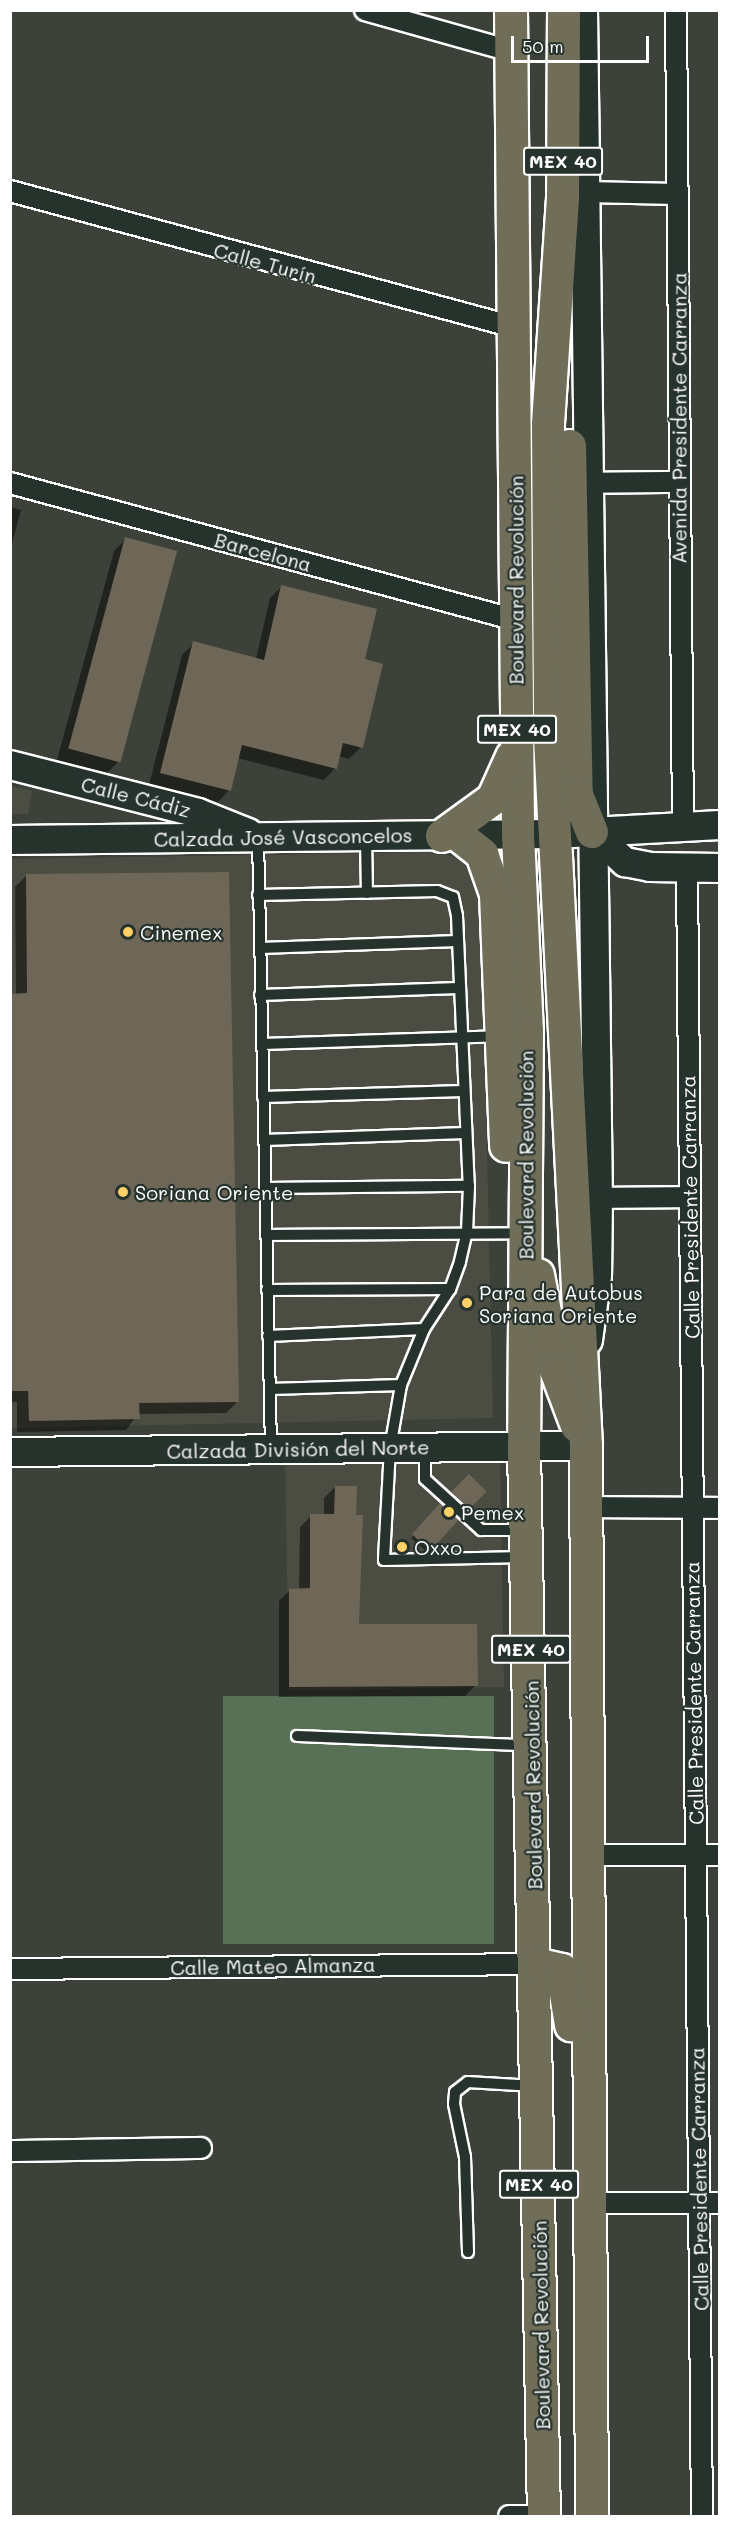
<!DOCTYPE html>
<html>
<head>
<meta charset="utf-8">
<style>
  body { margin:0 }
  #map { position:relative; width:730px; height:2527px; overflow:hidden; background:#3c4239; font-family:Mali,sans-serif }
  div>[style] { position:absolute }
  .built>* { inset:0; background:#4b4d42; transform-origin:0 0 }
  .green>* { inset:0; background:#587156; transform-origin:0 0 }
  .shadow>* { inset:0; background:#0007; transform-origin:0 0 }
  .building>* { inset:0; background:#6e6656; transform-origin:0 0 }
  .roads { filter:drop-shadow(2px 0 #fff) drop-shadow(-2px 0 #fff) drop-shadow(0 2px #fff) drop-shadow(0 -2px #fff) }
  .lane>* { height:10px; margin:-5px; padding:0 5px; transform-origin:5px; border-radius:5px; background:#26332d }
  .street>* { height:20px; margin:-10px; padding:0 10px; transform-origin:10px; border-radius:10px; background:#26332d }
  .secondary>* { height:28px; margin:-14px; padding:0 14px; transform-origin:14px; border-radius:14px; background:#26332d }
  .primary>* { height:32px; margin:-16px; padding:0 16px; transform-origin:16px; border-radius:16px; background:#706e59 }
  .dots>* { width:16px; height:16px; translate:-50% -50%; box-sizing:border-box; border:3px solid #26332d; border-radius:50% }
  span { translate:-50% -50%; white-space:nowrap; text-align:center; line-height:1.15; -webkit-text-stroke:4.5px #26332d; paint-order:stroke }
  .shield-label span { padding:2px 4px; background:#26332d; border:2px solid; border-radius:4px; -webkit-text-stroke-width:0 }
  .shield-label { font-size:18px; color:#fff; font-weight:700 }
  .street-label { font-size:20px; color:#fff }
  .poi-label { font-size:20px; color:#fff }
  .left { translate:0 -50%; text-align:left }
  .frame { position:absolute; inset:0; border:12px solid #fff; pointer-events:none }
  .scale { position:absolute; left:511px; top:36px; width:138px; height:27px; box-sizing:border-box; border:3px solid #fff; border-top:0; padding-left:8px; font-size:18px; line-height:21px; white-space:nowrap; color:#fff; -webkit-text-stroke:4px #26332d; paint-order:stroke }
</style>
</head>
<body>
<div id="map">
  <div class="built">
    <div style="clip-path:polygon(10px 786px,32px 791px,28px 814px,11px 814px)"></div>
    <div style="clip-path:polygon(439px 852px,460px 859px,481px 884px,493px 1418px,11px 1428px,10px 859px)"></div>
    <div style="left:500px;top:1457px;width:230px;height:215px;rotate:89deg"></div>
  </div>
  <div class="green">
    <div style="left:223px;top:1696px;width:271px;height:248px"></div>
  </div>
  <div class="shadow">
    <div style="clip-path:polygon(10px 507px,21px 510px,10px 551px)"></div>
    <div style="clip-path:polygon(126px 539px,175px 552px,118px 762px,107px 773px,57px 760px,114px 551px)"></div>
    <div style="clip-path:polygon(282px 586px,363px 661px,361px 747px,349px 759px,338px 756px,335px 768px,324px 780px,237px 758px,229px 790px,218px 802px,149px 785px,182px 655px,194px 643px,256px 659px,270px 598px)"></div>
    <div style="clip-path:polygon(26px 876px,238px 1401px,226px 1413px,138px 1414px,126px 1430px,17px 1432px,17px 1402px,10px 1402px,10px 995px,16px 995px,15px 887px)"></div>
    <div style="left:469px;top:1476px;width:23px;height:28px;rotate:45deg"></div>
    <div style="clip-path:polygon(335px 1487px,358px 1626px,476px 1685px,465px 1696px,279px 1697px,279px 1601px,290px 1590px,299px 1590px,300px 1527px,311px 1516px,324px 1516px,324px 1498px)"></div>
    <div style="left:440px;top:1505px;width:23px;height:44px;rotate:41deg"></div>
  </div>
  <div class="building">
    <div style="left:125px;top:537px;width:54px;height:219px;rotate:15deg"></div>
    <div style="clip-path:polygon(281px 585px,377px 609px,365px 659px,383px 664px,363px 748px,343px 743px,337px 769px,242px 745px,231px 791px,160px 773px,193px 641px,264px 660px)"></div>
    <div style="clip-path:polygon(229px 872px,239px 1402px,139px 1403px,140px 1419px,29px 1421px,28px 1391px,10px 1391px,10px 994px,27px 993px,26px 874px)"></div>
    <div style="left:469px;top:1474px;width:25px;height:25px;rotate:45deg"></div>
    <div style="clip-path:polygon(335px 1486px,357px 1486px,356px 1515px,363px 1515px,359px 1624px,477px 1624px,478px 1686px,289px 1687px,289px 1589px,310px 1588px,310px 1514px,334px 1514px)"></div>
    <div style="left:440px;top:1503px;width:25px;height:42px;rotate:42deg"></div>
  </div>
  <div class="roads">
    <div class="lane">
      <div style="left:366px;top:837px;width:56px;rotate:89deg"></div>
      <div style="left:258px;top:838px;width:611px;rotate:88.78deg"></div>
      <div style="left:258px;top:895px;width:179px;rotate:-1.3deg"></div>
      <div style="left:437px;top:891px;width:17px;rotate:21deg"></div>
      <div style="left:453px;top:897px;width:19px;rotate:78deg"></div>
      <div style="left:457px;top:916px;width:270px;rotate:87.5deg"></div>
      <div style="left:469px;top:1186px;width:45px;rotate:92.5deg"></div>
      <div style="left:467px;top:1231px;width:32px;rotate:103deg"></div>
      <div style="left:460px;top:1262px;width:29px;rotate:110deg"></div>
      <div style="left:450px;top:1289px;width:48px;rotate:123deg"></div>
      <div style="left:424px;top:1329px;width:61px;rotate:112.3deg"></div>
      <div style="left:401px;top:1385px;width:131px;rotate:178.3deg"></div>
      <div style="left:260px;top:948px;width:198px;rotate:-2deg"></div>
      <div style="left:260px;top:995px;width:198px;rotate:-2deg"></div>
      <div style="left:262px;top:1044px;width:236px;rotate:-1.9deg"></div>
      <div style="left:263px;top:1097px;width:200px;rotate:-1.7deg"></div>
      <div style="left:264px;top:1140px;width:201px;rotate:-2deg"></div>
      <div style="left:265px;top:1188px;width:204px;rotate:-0.6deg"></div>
      <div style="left:266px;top:1235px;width:258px;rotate:-0.4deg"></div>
      <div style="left:267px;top:1290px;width:183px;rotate:-0.3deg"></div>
      <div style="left:268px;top:1336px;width:156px;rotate:-2.6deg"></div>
      <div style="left:401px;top:1385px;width:64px;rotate:99.9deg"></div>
      <div style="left:390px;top:1448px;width:112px;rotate:93.1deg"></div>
      <div style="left:384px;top:1560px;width:140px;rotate:-1.2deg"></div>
      <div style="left:425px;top:1448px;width:31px;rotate:90deg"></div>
      <div style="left:425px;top:1479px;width:76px;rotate:42.3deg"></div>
      <div style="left:481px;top:1530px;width:42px"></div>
      <div style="left:297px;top:1736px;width:229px;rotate:2.3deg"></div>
      <div style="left:468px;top:2252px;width:95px;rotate:-91.8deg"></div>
      <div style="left:465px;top:2157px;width:54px;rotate:-101.7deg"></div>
      <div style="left:454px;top:2104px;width:12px;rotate:-85deg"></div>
      <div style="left:455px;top:2092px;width:16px;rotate:-38deg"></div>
      <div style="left:468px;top:2082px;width:66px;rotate:3.5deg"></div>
    </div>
    <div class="street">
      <div style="left:365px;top:10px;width:152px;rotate:15.7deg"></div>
      <div style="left:676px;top:10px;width:815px;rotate:89.51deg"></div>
      <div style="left:10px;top:191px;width:522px;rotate:15.1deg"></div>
      <div style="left:585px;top:192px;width:93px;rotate:1.2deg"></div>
      <div style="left:10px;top:483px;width:524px;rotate:15.15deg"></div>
      <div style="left:579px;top:483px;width:101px;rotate:-0.6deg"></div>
      <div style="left:687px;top:869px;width:1647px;rotate:89.48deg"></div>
      <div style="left:598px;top:1198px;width:92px;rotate:-0.6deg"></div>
      <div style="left:587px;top:1507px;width:133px;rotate:0.4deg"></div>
      <div style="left:588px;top:1855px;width:132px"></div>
      <div style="left:10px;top:1969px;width:526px;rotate:-0.54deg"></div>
      <div style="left:10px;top:2151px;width:191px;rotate:-0.9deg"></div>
      <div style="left:590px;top:2203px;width:130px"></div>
      <div style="left:509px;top:2516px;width:35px"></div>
    </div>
    <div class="secondary">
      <div style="left:583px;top:10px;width:1188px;rotate:89.28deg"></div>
      <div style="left:598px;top:1198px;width:77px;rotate:90.7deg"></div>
      <div style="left:597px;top:1275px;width:66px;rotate:97.9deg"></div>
      <div style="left:10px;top:765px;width:194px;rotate:14.3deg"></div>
      <div style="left:198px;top:813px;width:54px;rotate:21.8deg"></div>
      <div style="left:592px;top:832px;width:45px;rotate:42.3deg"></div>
      <div style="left:625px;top:862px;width:25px;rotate:11deg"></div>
      <div style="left:650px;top:867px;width:70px;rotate:0.8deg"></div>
      <div style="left:10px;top:840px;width:545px;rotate:-0.63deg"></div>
      <div style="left:555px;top:834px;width:165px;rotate:-3.1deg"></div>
      <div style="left:10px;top:1452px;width:576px;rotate:-0.6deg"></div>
    </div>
    <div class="primary">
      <div style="left:511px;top:10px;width:825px;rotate:89.51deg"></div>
      <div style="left:518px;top:835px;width:196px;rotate:87.4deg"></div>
      <div style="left:527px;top:1031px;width:416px;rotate:90.4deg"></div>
      <div style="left:524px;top:1447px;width:1069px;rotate:88.93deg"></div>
      <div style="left:564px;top:10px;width:188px;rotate:90.3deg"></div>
      <div style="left:563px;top:198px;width:227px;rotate:93.8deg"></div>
      <div style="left:548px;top:425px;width:313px;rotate:89.6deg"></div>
      <div style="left:550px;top:738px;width:709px;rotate:87.09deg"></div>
      <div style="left:586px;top:1446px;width:1070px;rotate:89.68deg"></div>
      <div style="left:570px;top:446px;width:349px;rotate:88.9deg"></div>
      <div style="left:577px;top:795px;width:40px;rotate:68deg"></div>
      <div style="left:458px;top:835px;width:31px;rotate:38deg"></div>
      <div style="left:482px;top:854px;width:42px;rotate:70.7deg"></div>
      <div style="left:496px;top:894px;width:252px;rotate:87.7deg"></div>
      <div style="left:442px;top:836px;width:63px;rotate:-36deg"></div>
      <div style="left:493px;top:799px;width:46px;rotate:-65.7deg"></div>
      <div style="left:538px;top:1275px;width:97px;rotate:79.3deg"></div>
      <div style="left:556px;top:1370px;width:60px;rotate:69.4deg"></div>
      <div style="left:536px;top:1964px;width:27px;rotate:13deg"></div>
      <div style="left:562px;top:1970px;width:56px;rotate:80.7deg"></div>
    </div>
  </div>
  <div class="dots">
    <div style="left:128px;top:932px;background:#ffd166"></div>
    <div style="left:123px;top:1192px;background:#ffd166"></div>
    <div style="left:467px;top:1303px;background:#ffd166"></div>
    <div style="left:449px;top:1512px;background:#ffd166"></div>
    <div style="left:402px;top:1547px;background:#ffd166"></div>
  </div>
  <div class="shield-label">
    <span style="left:563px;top:161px">MEX 40</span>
    <span style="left:517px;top:729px">MEX 40</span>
    <span style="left:531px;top:1649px">MEX 40</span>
    <span style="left:539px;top:2184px">MEX 40</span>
  </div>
  <div class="street-label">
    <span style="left:265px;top:263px;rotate:15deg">Calle Turín</span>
    <span style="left:679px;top:418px;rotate:-90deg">Avenida Presidente Carranza</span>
    <span style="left:263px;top:552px;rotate:15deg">Barcelona</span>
    <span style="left:516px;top:580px;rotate:-90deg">Boulevard Revolución</span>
    <span style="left:136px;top:797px;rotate:14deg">Calle Cádiz</span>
    <span style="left:283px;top:837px;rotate:-1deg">Calzada José Vasconcelos</span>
    <span style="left:526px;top:1155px;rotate:-90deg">Boulevard Revolución</span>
    <span style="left:690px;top:1207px;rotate:-91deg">Calle Presidente Carranza</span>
    <span style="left:298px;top:1449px;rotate:-1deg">Calzada División del Norte</span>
    <span style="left:694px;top:1693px;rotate:-91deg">Calle Presidente Carranza</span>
    <span style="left:533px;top:1785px;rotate:-91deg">Boulevard Revolución</span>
    <span style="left:273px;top:1966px;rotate:-1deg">Calle Mateo Almanza</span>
    <span style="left:699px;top:2179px;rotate:-91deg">Calle Presidente Carranza</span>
    <span style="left:541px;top:2325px;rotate:-91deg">Boulevard Revolución</span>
  </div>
  <div class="poi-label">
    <span class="left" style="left:140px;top:932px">Cinemex</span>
    <span class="left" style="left:135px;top:1192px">Soriana Oriente</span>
    <span class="left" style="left:479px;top:1304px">Para de Autobus<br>Soriana Oriente</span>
    <span class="left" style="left:461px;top:1512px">Pemex</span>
    <span class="left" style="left:414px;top:1547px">Oxxo</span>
  </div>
  <div class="frame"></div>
  <div class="scale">50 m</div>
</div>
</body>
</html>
